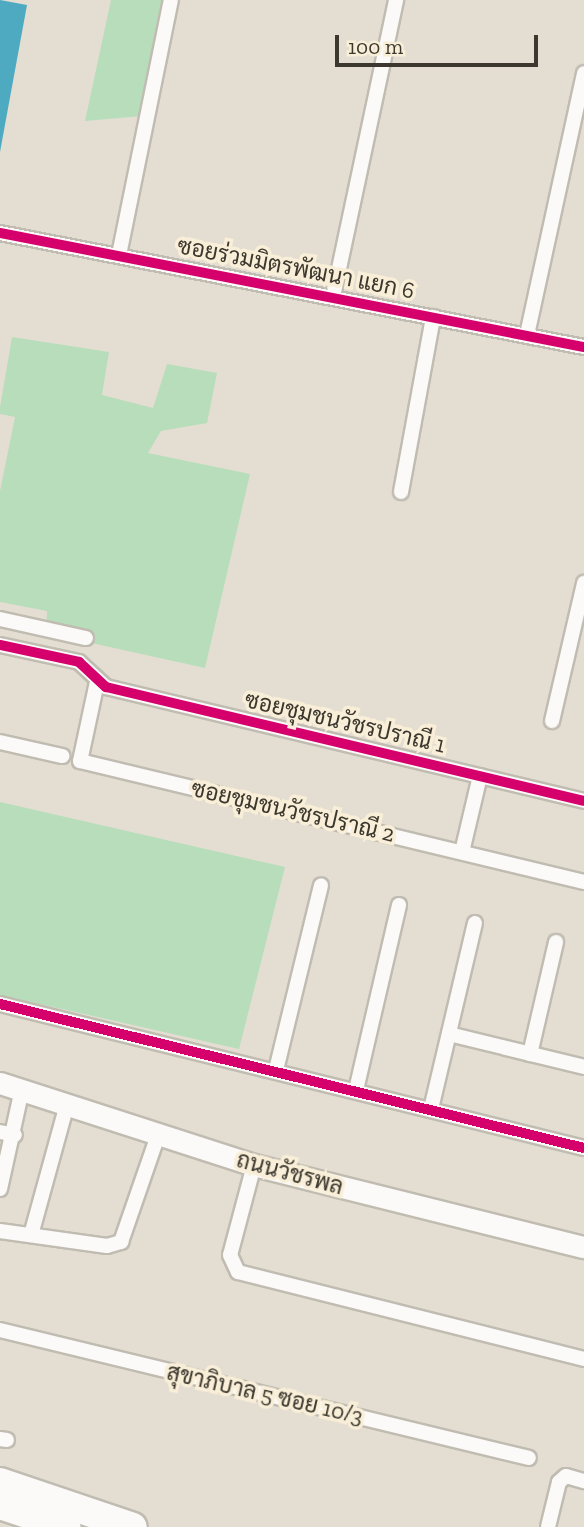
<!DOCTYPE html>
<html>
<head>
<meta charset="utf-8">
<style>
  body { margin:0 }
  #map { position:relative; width:584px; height:1527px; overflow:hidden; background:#e4ded2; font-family:"Zilla Slab",Sarabun,serif }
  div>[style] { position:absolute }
  .green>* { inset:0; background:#b7ddbb }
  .water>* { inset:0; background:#4eaac0 }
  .roads { filter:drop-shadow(2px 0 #c1bcb2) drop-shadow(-2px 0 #c1bcb2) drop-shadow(0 2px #c1bcb2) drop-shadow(0 -2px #c1bcb2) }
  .street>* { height:14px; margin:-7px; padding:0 7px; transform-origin:7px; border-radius:7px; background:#fbfaf8 }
  .secondary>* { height:21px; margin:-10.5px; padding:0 10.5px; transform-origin:10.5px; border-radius:10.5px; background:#fbfaf8 }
  .highway>* { height:28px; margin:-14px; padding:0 14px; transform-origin:14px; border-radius:14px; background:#fbfaf8 }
  .cycleway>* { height:10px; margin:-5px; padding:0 5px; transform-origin:5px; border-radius:5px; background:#d6006c }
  span { translate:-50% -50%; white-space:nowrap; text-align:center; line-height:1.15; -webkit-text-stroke:7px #f9eed7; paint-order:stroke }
  .street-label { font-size:23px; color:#3c382f }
  .scale { position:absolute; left:335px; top:35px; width:203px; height:32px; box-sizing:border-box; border:4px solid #3c382f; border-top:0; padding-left:9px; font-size:21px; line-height:24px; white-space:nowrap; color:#3c382f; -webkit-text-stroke:5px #f9eed7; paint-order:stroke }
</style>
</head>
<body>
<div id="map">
  <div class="green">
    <div style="clip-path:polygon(111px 0,165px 0,142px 116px,85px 121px)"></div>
    <div style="clip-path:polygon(12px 337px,109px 352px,102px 395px,153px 408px,167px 364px,217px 373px,207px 423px,161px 431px,148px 453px,250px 474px,205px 668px,46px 633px,47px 611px,0 602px,0 491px,15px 417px,0 414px,0 407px)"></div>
    <div style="clip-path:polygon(0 802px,285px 867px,239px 1049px,0 995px)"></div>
  </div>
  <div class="water">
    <div style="clip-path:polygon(0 0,27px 5px,0 152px)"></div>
  </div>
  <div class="roads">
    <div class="street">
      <div style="left:0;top:233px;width:595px;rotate:11.05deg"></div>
      <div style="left:119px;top:255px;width:260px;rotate:-78.5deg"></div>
      <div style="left:333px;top:297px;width:304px;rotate:-78deg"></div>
      <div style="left:527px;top:335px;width:268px;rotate:-77.7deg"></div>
      <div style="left:401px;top:492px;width:178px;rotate:-79.6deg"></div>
      <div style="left:0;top:619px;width:88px;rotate:12.5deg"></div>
      <div style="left:0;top:645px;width:81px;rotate:12.1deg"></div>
      <div style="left:79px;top:662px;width:37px;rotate:43deg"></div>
      <div style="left:106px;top:687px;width:491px;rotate:13.4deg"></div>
      <div style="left:97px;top:682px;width:81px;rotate:102.1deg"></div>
      <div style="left:80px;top:761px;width:518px;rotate:13.5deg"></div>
      <div style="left:552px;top:721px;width:142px;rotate:-76.9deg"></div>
      <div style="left:0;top:742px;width:64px;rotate:12.7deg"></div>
      <div style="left:462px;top:852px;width:78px;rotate:-76.7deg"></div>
      <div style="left:0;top:1004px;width:601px;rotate:13.85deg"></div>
      <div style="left:449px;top:1034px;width:139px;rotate:13.7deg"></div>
      <div style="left:530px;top:1054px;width:115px;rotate:-76.9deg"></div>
      <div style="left:276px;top:1070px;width:190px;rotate:-76.3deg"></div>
      <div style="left:356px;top:1090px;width:190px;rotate:-76.9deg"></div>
      <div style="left:431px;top:1109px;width:191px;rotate:-76.7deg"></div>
      <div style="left:0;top:1132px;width:15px;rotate:11deg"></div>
      <div style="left:254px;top:1165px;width:93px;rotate:104.9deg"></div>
      <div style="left:230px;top:1255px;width:19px;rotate:65deg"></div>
      <div style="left:238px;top:1272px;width:357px;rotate:14.1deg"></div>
      <div style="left:0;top:1189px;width:102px;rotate:-77.6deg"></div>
      <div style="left:0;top:1231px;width:108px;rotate:8deg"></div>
      <div style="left:107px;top:1246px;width:15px;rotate:-16deg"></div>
      <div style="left:121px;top:1242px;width:113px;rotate:-70.9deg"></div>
      <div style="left:31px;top:1235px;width:136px;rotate:-74.6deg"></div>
      <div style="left:0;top:1330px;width:544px;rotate:13.6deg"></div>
      <div style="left:0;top:1439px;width:7px;rotate:8deg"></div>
      <div style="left:548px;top:1527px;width:46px;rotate:-76.3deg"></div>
      <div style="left:559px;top:1482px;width:9px;rotate:-41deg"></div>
      <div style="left:566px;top:1476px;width:19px;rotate:16deg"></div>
    </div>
    <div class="secondary">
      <div style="left:0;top:1083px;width:267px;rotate:17.9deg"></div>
      <div style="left:254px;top:1165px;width:340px;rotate:14deg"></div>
    </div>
    <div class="highway">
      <div style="left:0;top:1482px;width:140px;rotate:18.7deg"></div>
      <div style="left:0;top:1505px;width:70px;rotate:18.4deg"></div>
    </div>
  </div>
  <div class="cycleway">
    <div style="left:0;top:233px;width:595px;rotate:11.05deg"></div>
    <div style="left:0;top:645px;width:81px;rotate:12.1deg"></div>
    <div style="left:79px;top:662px;width:37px;rotate:43deg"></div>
    <div style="left:106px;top:687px;width:491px;rotate:13.4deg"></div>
    <div style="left:0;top:1004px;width:601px;rotate:13.85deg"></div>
  </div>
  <div class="street-label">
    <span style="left:296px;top:268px;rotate:11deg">ซอยร่วมมิตรพัฒนา แยก 6</span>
    <span style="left:345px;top:722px;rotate:13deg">ซอยชุมชนวัชรปราณี 1</span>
    <span style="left:293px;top:811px;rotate:13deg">ซอยชุมชนวัชรปราณี 2</span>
    <span style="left:290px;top:1173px;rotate:15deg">ถนนวัชรพล</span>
    <span style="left:265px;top:1394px;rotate:13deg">สุขาภิบาล 5 ซอย 10/3</span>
  </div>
  <div class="scale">100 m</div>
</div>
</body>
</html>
